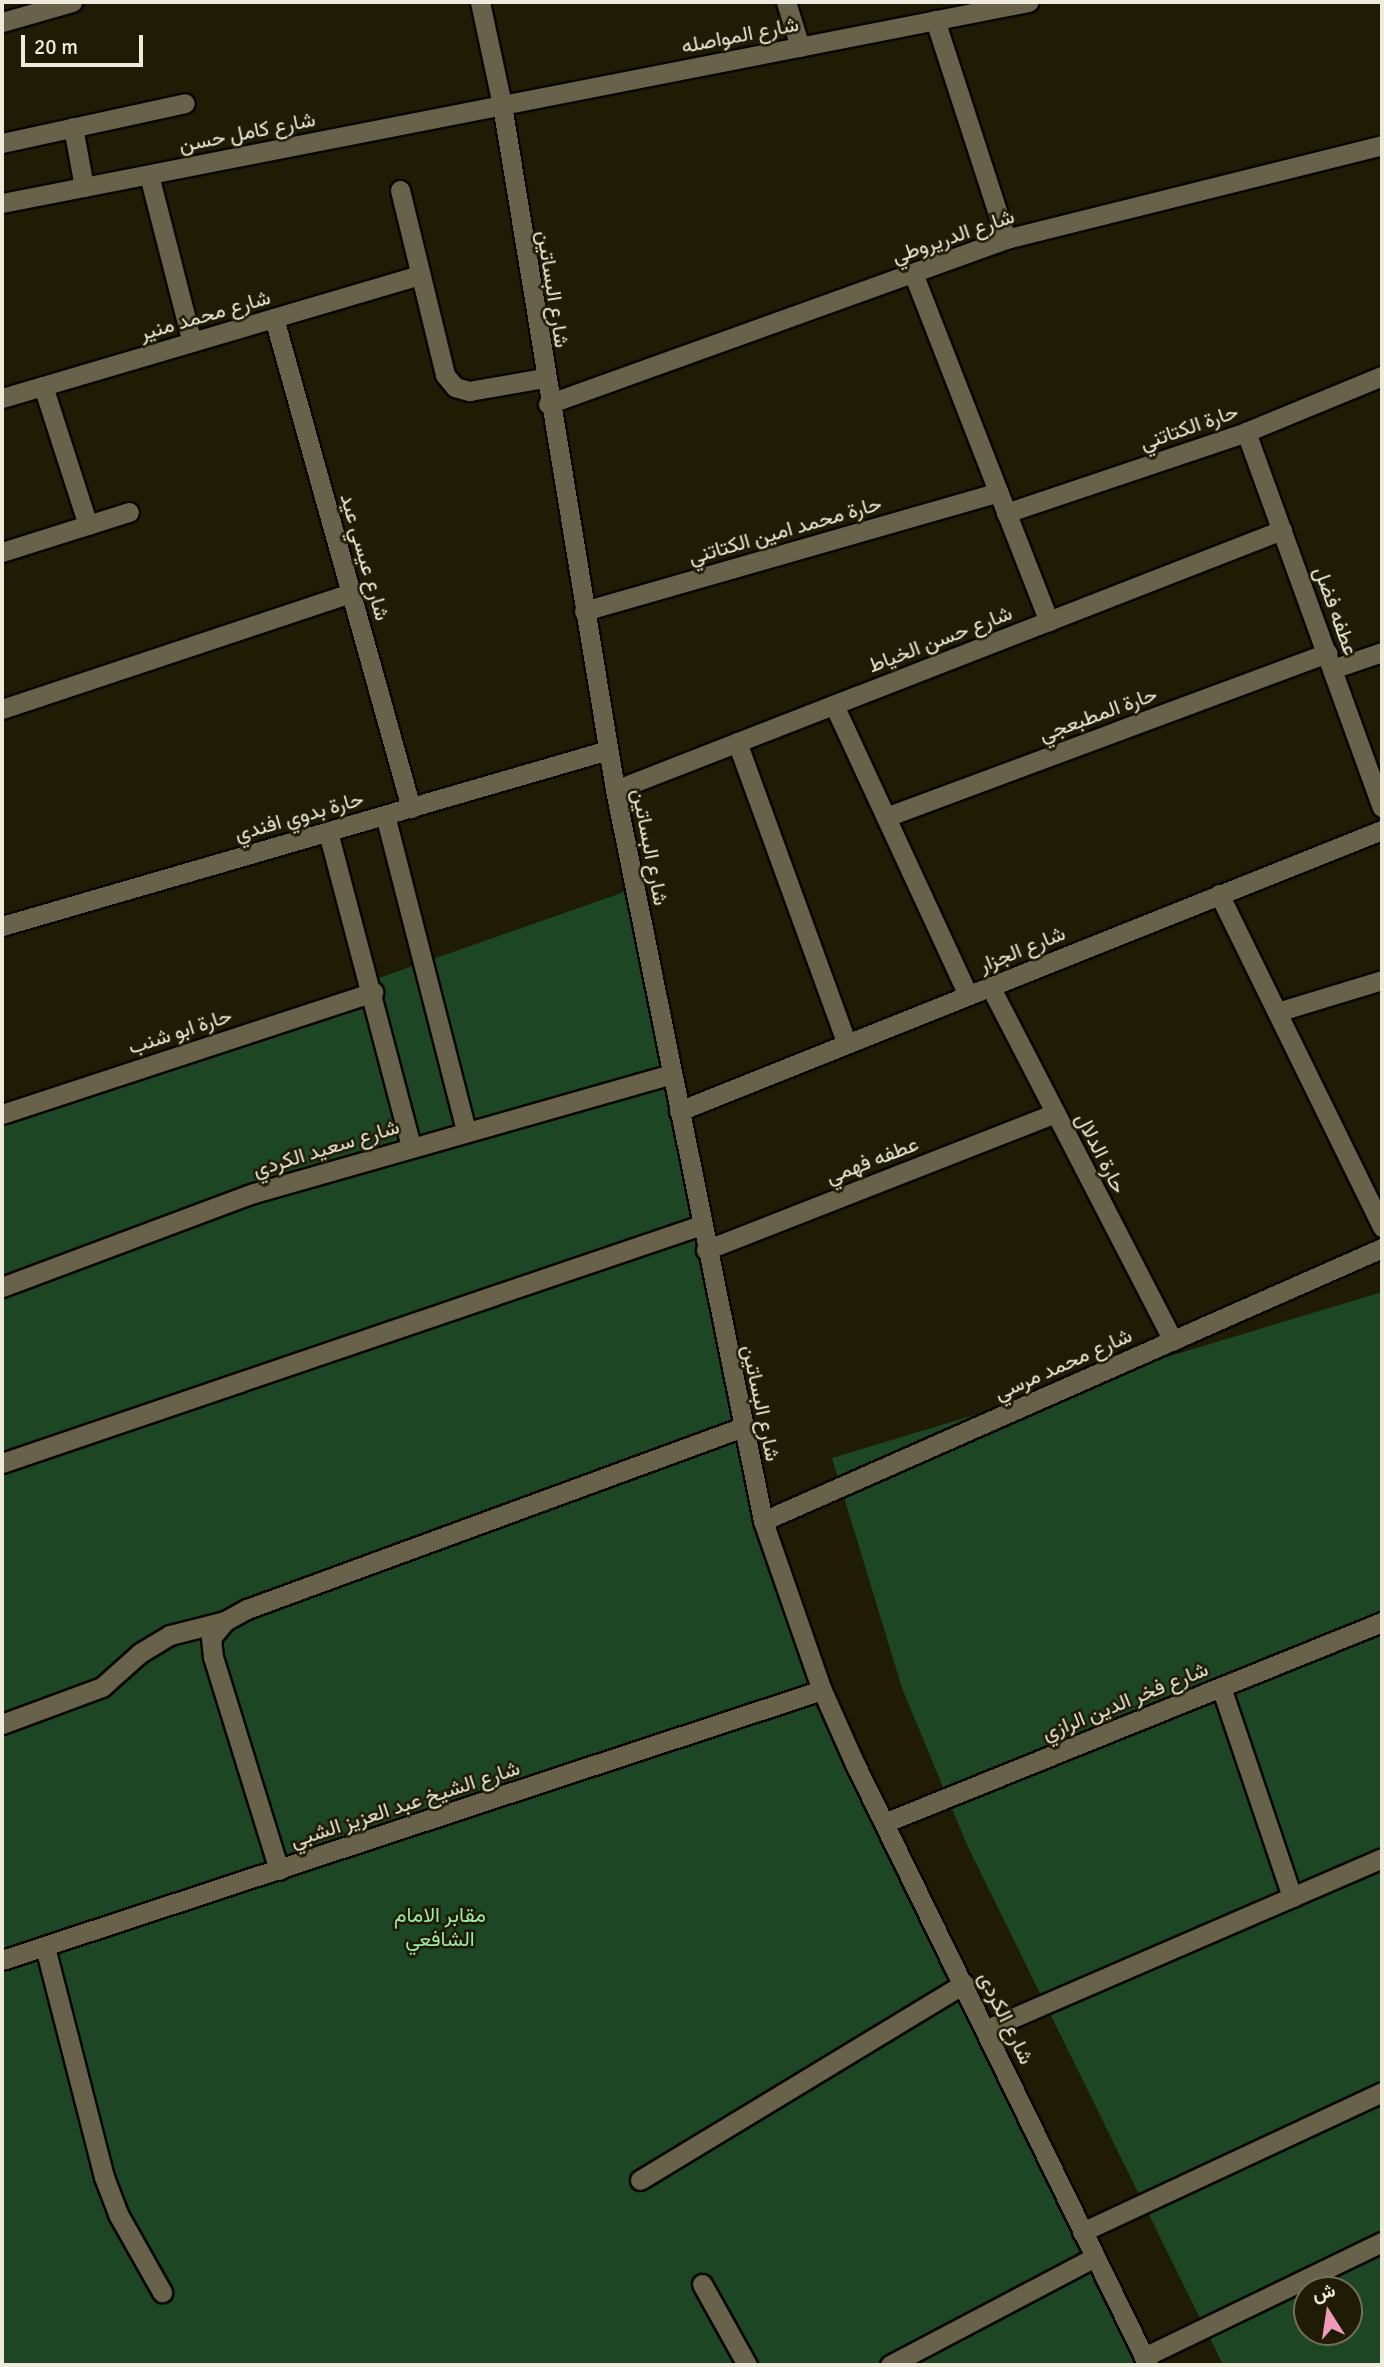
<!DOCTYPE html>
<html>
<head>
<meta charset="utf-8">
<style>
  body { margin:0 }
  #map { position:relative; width:1384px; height:2367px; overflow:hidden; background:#1f1b04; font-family:Signika,Vazirmatn,sans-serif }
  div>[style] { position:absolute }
  .green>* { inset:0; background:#1d4625 }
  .roads { filter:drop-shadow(2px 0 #090500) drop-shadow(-2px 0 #090500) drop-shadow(0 2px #090500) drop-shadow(0 -2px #090500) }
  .service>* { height:19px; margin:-9.5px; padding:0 9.5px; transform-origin:9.5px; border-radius:9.5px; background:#676249 }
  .minor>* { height:19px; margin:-9.5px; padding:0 9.5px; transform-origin:9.5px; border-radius:9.5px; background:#676249 }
  .tertiary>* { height:19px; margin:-9.5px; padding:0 9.5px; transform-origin:9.5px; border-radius:9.5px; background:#676249 }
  span { translate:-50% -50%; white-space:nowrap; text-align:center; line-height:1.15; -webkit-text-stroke:5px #1f1b04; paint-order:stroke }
  .street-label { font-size:21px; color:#eeebdd }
  .park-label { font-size:21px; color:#99e8a5 }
  .frame { position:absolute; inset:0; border:4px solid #eeebdd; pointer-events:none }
  .north { position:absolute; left:1293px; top:2276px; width:70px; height:70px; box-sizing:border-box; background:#1f1b04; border:2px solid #726e5b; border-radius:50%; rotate:348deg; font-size:19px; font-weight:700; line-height:28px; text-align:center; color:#eeebdd }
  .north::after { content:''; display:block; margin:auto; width:24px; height:32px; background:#ef9ab8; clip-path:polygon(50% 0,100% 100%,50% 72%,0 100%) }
  .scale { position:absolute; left:21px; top:35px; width:122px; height:32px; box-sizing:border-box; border:4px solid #eeebdd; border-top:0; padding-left:9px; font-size:21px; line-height:24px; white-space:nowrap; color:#eeebdd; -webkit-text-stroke:5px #1f1b04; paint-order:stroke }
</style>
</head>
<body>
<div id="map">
  <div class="green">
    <div style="clip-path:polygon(627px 891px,761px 1544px,1138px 2365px,2px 2365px,2px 1110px)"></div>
    <div style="clip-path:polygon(evenodd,1382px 1292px,1382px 2365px,1223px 2365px,967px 1845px,902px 1688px,832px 1458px,1382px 1292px,1307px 2290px,1349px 2290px,1349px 2332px,1307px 2332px,1307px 2290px)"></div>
  </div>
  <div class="roads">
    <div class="service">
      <div style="left:73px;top:127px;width:61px;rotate:79.6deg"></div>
      <div style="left:2px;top:143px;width:187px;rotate:-12.3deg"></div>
      <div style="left:2px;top:1463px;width:738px;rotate:-18.8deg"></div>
      <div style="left:1221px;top:1687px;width:222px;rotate:71.3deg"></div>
      <div style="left:2px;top:1724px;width:107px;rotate:-20.3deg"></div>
      <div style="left:102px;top:1687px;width:51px;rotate:-41.8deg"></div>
      <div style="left:140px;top:1653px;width:35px;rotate:-31deg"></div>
      <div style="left:170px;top:1635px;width:57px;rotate:-14.3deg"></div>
      <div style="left:279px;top:1870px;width:223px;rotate:-107.2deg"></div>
      <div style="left:213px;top:1657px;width:19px;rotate:-96deg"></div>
      <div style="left:211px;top:1638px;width:22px;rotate:-51deg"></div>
      <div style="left:225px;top:1621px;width:25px;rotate:-29deg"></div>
      <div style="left:247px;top:1609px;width:528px;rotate:-20.15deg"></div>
      <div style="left:45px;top:1947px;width:237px;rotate:75.6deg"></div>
      <div style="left:104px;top:2177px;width:40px;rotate:69deg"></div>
      <div style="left:118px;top:2214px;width:90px;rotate:60.6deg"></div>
      <div style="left:987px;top:2029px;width:430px;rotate:-23.4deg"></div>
      <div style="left:640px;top:2180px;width:379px;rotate:-31.2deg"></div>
      <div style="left:1082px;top:2232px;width:331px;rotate:-25deg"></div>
      <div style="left:702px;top:2284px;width:93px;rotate:60.9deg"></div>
      <div style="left:1144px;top:2357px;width:264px;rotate:-25.8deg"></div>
      <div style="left:890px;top:2365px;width:232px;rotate:-27.8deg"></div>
    </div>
    <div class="minor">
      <div style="left:786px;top:2px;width:47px;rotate:72.7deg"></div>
      <div style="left:935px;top:20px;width:230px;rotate:72deg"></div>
      <div style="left:2px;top:22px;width:73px;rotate:-15.9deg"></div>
      <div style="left:149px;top:175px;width:172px;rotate:75.6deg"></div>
      <div style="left:400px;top:190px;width:190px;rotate:76.3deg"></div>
      <div style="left:445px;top:375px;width:16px;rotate:50deg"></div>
      <div style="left:455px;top:387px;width:15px;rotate:16deg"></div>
      <div style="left:469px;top:391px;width:76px;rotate:-9.8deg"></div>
      <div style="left:2px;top:203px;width:1046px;rotate:-11.08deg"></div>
      <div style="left:913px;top:273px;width:374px;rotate:68.7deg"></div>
      <div style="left:274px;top:318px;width:509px;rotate:74.38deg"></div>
      <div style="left:43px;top:386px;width:146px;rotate:72.1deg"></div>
      <div style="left:2px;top:398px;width:436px;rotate:-16.4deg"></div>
      <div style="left:548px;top:404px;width:487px;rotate:-19.8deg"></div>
      <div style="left:1006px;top:239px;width:388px;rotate:-14deg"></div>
      <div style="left:1246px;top:432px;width:399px;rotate:70.1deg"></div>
      <div style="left:1006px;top:513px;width:253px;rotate:-18.6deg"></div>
      <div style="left:1246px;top:432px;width:147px;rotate:-22.4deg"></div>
      <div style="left:2px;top:552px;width:133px;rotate:-17.5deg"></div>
      <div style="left:584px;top:611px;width:431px;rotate:-16deg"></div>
      <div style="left:1332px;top:669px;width:53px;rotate:-18.8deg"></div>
      <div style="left:834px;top:705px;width:319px;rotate:65.2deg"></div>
      <div style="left:2px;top:709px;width:368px;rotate:-18.4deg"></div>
      <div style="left:737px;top:742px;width:321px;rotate:70deg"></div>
      <div style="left:615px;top:790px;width:716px;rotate:-21.3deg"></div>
      <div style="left:385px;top:815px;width:326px;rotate:75.6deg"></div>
      <div style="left:886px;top:817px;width:471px;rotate:-20.4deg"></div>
      <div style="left:328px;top:832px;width:325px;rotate:75.2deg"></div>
      <div style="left:1219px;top:894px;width:371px;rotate:63.9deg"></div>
      <div style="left:2px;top:926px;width:631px;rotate:-16.19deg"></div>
      <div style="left:990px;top:986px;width:399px;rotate:62.7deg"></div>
      <div style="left:1277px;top:1012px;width:110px;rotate:-16.9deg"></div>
      <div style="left:679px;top:1111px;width:757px;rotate:-21.79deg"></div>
      <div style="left:2px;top:1114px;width:391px;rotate:-18.2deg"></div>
      <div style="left:706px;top:1250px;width:375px;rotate:-21.4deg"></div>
      <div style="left:2px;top:1287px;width:269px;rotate:-20.5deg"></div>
      <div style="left:254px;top:1193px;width:434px;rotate:-15.9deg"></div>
      <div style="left:763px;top:1521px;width:677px;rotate:-23.8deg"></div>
      <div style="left:884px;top:1823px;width:537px;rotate:-21.98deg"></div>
      <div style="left:2px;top:1960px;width:863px;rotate:-18.23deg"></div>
    </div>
    <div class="tertiary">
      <div style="left:480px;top:2px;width:105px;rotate:77.9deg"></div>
      <div style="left:502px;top:105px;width:694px;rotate:80.63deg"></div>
      <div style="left:615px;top:790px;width:746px;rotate:78.55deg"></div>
      <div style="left:763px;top:1521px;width:179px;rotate:70.8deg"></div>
      <div style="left:822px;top:1690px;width:81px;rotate:66deg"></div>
      <div style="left:855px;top:1764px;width:669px;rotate:64.01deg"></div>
    </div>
  </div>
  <div class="street-label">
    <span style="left:740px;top:35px;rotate:-11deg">شارع المواصله</span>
    <span style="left:247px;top:132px;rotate:-11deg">شارع كامل حسن</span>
    <span style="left:953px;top:236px;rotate:-19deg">شارع الدريروطي</span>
    <span style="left:553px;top:289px;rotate:81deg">شارع البساتين</span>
    <span style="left:205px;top:315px;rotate:-16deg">شارع محمد منير</span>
    <span style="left:1189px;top:427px;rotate:-19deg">حارة الكتاتني</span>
    <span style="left:785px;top:530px;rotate:-16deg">حارة محمد امين الكتاتني</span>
    <span style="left:365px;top:557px;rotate:74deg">شارع عيسي عيد</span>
    <span style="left:1336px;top:611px;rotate:70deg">عطفه فضل</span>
    <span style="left:940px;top:639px;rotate:-21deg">شارع حسن الخياط</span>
    <span style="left:1098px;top:714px;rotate:-20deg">حارة المطبعجي</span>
    <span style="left:299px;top:816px;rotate:-16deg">حارة بدوي افندي</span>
    <span style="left:650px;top:847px;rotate:79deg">شارع البساتين</span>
    <span style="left:1022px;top:949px;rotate:-22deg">شارع الجزار</span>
    <span style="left:180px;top:1031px;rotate:-18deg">حارة ابو شنب</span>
    <span style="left:326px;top:1148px;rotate:-17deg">شارع سعيد الكردي</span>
    <span style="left:1101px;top:1153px;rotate:63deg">حارة الدلال</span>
    <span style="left:872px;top:1160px;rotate:-21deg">عطفه فهمي</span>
    <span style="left:1063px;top:1364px;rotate:-24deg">شارع محمد مرسي</span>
    <span style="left:761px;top:1403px;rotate:78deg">شارع البساتين</span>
    <span style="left:1125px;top:1701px;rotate:-22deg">شارع فخر الدين الرازي</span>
    <span style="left:405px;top:1804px;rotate:-18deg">شارع الشيخ عبد العزيز الشبي</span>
    <span style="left:1006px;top:2018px;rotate:64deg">شارع الكردى</span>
  </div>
  <div class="park-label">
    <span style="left:440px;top:1927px">مقابر الامام<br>الشافعي</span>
  </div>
  <div class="frame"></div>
  <div class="north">ش</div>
  <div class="scale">20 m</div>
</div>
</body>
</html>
